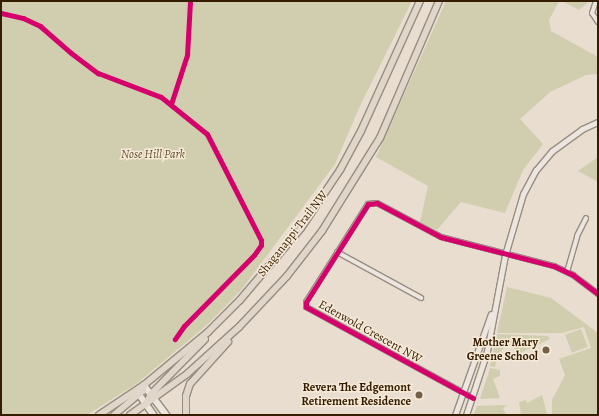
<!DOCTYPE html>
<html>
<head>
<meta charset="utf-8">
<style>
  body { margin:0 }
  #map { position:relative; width:599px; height:416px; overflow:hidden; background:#e8ddce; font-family:Alegreya,serif }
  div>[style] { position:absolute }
  .green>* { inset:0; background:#d0ceae; transform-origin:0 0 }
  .roads { filter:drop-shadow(1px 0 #978d81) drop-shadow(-1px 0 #978d81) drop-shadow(0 1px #978d81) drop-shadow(0 -1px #978d81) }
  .minor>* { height:4px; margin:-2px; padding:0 2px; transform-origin:2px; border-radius:2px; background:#ece6df }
  .tertiary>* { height:5px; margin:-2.5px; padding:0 2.5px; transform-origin:2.5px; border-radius:2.5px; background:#ece6df }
  .secondary>* { height:5.5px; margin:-2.75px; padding:0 2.75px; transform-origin:2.75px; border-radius:2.75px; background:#ece6df }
  .primary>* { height:6px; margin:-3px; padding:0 3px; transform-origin:3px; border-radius:3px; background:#e0d6ca }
  .cycleway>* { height:5px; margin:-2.5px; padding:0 2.5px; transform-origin:2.5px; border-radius:2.5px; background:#d6006c }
  .dots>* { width:11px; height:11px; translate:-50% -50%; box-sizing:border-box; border:2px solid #f7ead8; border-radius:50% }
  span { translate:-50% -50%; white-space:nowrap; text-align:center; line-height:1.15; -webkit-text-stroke:3px #f7ead8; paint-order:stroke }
  .park-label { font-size:12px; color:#5e4e2d; font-style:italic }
  .street-label { font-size:12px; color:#351d01 }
  .poi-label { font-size:12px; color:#351d01; font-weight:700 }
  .right { translate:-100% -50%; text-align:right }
  .frame { position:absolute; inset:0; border:2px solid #351d01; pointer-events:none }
</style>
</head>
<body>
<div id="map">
  <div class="green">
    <div style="clip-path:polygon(1px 1px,412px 1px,360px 106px,335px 164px,242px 289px,207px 325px,136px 384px,87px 415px,1px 415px)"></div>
    <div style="clip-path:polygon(446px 1px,559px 1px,549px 20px,551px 31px,598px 57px,598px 74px,586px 75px,550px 92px,520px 119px,543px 144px,523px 170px,505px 213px,461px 202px,437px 230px,420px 222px,428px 186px,376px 157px)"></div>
    <div style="clip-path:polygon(562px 1px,590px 1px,579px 10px)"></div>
    <div style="clip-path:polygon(598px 157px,598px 182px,578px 171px)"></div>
    <div style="clip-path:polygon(507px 287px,551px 298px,598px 333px,598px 415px,552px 415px,552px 400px,565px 375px,559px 359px,591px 348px,584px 327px,562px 333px,497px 333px)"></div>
    <div style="left:581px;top:329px;width:19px;height:17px;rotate:69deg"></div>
    <div style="clip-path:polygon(497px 334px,548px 336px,550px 339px,520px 353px,510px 345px,509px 347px,505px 346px,498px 355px,495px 367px,490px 366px)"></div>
    <div style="clip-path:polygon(490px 368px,500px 370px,500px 376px,493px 379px,500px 398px,480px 399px)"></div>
    <div style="clip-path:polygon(542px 395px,547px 414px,521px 415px,519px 402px,526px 400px,527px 403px)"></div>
    <div style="clip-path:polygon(503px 405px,507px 406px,503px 408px,506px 415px,474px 414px,477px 406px)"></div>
  </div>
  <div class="roads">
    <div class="minor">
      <div style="left:596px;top:1px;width:13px;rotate:108deg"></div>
      <div style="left:592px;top:13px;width:11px;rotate:56deg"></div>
      <div style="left:337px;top:252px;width:96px;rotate:28.7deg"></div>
      <div style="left:567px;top:272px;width:37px;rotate:-74deg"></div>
      <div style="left:577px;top:236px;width:20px;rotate:-63deg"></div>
      <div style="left:473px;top:398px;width:190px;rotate:-151.4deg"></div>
      <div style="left:306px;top:307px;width:5px;rotate:-90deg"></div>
      <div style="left:306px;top:302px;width:116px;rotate:-57.7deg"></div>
      <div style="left:368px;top:204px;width:9px;rotate:-6deg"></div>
      <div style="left:377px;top:203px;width:72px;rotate:28deg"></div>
      <div style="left:441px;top:237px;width:117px;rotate:14.4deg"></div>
      <div style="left:554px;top:266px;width:21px;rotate:25deg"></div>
      <div style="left:573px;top:275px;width:31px;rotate:37deg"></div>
    </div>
    <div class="tertiary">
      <div style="left:455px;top:415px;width:107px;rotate:-70.4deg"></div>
      <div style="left:466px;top:415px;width:67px;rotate:-71.8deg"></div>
      <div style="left:487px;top:351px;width:98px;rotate:-79.4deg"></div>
      <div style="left:505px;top:255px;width:64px;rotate:-73.6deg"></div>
      <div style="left:523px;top:194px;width:27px;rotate:-62deg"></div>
      <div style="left:536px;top:170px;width:25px;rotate:-50deg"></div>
      <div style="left:552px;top:151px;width:37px;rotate:-36deg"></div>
      <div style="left:582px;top:129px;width:17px;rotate:-24deg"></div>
    </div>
    <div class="secondary">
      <div style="left:144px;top:385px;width:38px;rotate:53deg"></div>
      <div style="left:137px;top:391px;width:29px;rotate:55deg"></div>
    </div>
    <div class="primary">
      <div style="left:146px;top:404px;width:11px;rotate:-63deg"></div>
      <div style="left:151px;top:394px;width:77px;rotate:-45.5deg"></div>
      <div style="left:99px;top:415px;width:54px;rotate:-33.7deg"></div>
      <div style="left:144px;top:385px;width:83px;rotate:-39.6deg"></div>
      <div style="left:208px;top:332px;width:45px;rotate:-45deg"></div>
      <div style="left:240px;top:300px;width:94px;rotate:-49.7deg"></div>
      <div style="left:301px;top:228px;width:70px;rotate:-56.1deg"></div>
      <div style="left:340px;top:170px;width:44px;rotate:-61.7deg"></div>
      <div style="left:361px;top:131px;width:143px;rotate:-65.6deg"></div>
      <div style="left:114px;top:415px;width:38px;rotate:-40deg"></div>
      <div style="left:143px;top:391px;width:6px;rotate:-81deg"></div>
      <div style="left:130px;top:415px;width:70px;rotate:-35.7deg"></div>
      <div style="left:187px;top:374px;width:70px;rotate:-42.1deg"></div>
      <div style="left:239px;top:327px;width:70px;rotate:-46.7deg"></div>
      <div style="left:287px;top:276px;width:57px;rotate:-52.1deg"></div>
      <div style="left:322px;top:231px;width:110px;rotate:-58.1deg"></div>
      <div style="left:380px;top:138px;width:149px;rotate:-66.7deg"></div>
      <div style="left:186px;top:415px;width:19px;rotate:-90deg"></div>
      <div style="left:186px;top:396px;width:13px;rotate:-72deg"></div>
      <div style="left:190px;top:384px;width:57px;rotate:-47.9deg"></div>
    </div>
  </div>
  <div class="cycleway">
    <div style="left:1px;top:13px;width:23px;rotate:13deg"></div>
    <div style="left:23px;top:18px;width:19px;rotate:25deg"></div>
    <div style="left:40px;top:26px;width:41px;rotate:41.1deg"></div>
    <div style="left:71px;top:53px;width:34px;rotate:37deg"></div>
    <div style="left:98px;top:73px;width:67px;rotate:20.9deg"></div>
    <div style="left:161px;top:97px;width:59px;rotate:38.8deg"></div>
    <div style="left:207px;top:134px;width:119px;rotate:63deg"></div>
    <div style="left:261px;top:240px;width:5px;rotate:90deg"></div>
    <div style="left:261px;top:245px;width:12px;rotate:125deg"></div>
    <div style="left:254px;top:255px;width:100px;rotate:134.6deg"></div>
    <div style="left:184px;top:326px;width:16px;rotate:125deg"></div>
    <div style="left:171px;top:104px;width:52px;rotate:-71.9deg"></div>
    <div style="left:187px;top:55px;width:54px;rotate:-86.8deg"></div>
    <div style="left:473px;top:398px;width:190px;rotate:-151.4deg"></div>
    <div style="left:306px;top:307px;width:5px;rotate:-90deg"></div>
    <div style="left:306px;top:302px;width:116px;rotate:-57.7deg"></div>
    <div style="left:368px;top:204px;width:9px;rotate:-6deg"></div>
    <div style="left:377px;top:203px;width:72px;rotate:28deg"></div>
    <div style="left:441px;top:237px;width:117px;rotate:14.4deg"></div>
    <div style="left:554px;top:266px;width:21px;rotate:25deg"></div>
    <div style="left:573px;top:275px;width:31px;rotate:37deg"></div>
  </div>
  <div class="dots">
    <div style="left:546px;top:350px;background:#746049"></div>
    <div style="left:419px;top:395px;background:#746049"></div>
  </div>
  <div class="park-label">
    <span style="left:153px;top:155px">Nose Hill Park</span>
  </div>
  <div class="street-label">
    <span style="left:293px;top:234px;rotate:-52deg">Shaganappi Trail NW</span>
    <span style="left:370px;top:332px;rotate:29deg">Edenwold Crescent NW</span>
  </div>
  <div class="poi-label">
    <span class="right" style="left:538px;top:350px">Mother Mary<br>Greene School</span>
    <span class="right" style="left:411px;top:395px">Revera The Edgemont<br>Retirement Residence</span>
  </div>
  <div class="frame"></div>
</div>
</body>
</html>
